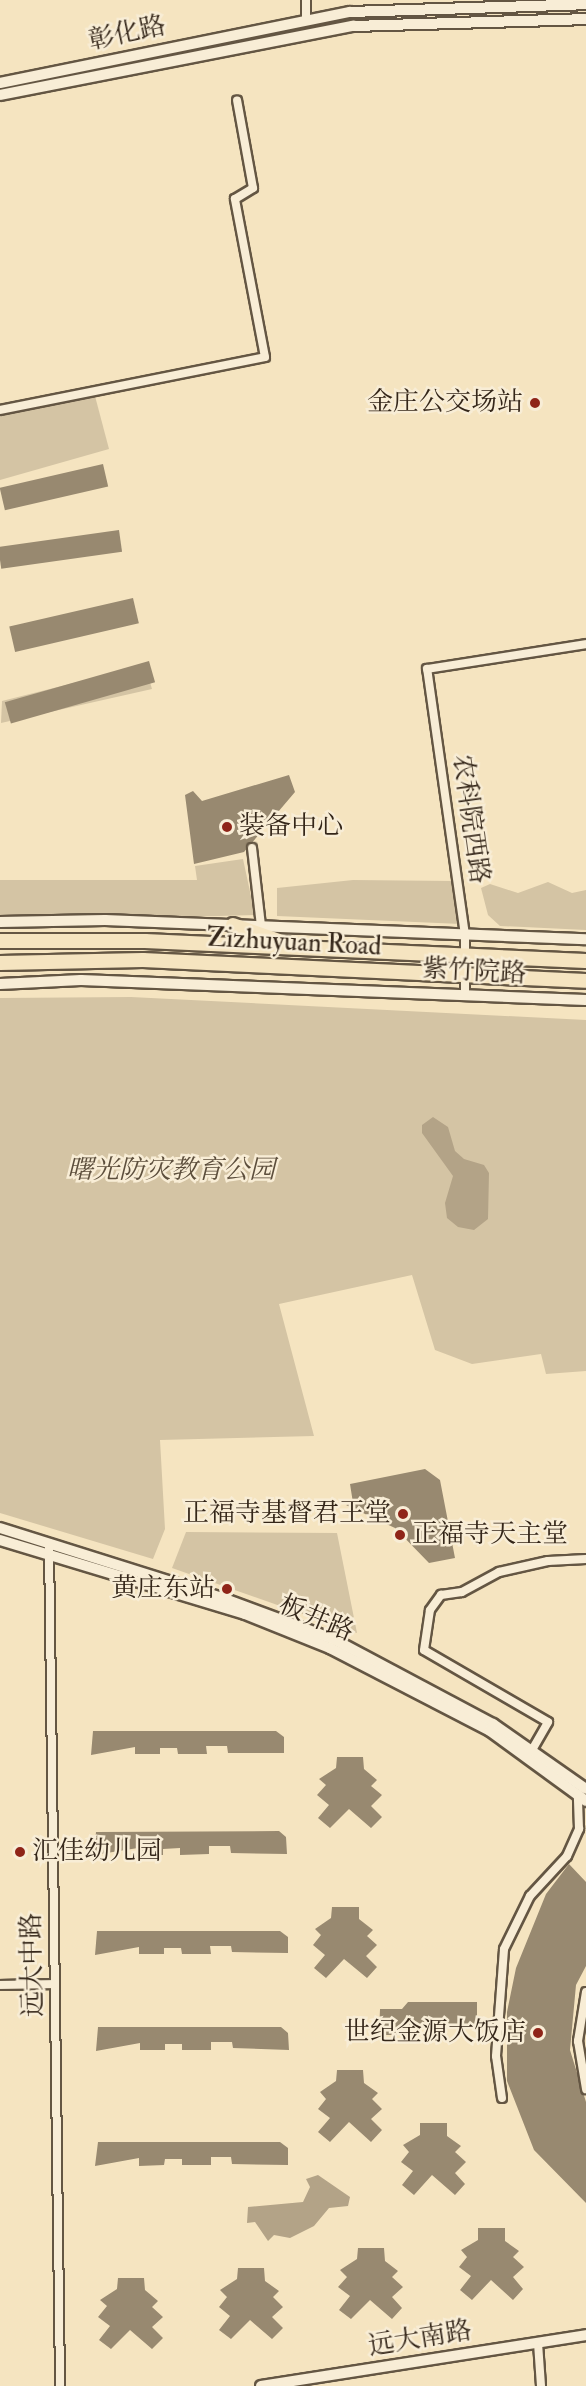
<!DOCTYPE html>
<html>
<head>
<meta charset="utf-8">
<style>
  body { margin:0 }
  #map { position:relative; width:586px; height:2386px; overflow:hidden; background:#f5e4c0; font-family:"IM FELL Double Pica","Noto Serif SC",serif }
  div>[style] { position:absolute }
  .green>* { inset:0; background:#d4c4a4 }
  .water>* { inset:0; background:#b3a387 }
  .building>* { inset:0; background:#988970; transform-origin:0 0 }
  .roads { filter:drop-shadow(2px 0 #645643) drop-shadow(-2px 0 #645643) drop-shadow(0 2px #645643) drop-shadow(0 -2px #645643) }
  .minor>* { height:8px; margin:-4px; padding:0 4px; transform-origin:4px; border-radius:4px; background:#f8edd6 }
  .tertiary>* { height:10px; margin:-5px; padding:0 5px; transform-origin:5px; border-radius:5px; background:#f8edd6 }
  .primary>* { height:14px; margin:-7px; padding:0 7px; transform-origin:7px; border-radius:7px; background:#f5e4c0 }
  .dots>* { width:16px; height:16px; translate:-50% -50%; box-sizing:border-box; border:3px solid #f8edd6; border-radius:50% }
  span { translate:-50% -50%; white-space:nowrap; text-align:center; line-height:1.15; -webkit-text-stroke:5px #f8edd6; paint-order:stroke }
  .street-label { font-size:26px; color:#342619 }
  .poi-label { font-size:26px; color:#342619 }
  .right { translate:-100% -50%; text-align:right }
  .left { translate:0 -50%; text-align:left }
  .park-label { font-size:26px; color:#5c4e3c; font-style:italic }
</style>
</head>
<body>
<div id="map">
  <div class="green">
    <div style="clip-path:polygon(95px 396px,109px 449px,0 480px,0 414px)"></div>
    <div style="clip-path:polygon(145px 665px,152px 689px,1px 723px,2px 701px)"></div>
    <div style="clip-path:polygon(243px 859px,255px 915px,0 922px,0 880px,197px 880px,195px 866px)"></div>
    <div style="clip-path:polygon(353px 880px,454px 881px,461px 924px,277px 916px,277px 888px)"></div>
    <div style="clip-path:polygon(548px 882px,572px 893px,586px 890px,586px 930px,500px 926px,488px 915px,481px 888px,490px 884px,518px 893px)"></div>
    <div style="clip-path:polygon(131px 997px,586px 1020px,586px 1371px,546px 1374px,541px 1354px,472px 1364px,435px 1350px,412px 1275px,279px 1304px,314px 1436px,160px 1440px,165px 1529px,153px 1559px,0 1513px,0 998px)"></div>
    <div style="clip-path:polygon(186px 1532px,337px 1533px,357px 1633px,172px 1568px)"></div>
  </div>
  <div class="water">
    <div style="clip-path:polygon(433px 1117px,448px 1127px,455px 1151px,464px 1159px,484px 1165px,489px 1173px,488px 1219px,474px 1230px,458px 1227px,447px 1218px,445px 1203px,453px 1176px,422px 1133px,422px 1125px)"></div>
    <div style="clip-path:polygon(318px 2175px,350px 2197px,348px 2206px,329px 2208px,314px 2226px,290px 2238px,274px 2235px,268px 2241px,255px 2222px,247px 2223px,248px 2207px,303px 2202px,310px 2187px,306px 2179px)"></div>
  </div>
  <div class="building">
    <div style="left:103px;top:464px;width:23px;height:106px;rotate:77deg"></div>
    <div style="left:119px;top:530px;width:22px;height:122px;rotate:82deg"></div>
    <div style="left:133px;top:598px;width:26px;height:127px;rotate:77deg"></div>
    <div style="left:149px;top:661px;width:22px;height:150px;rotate:74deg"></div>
    <div style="clip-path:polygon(289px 775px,295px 792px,244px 852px,194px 864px,185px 795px,193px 791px,202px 801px)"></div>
    <div style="clip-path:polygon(425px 1469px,440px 1480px,455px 1558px,429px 1563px,395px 1528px,346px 1505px,353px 1503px,350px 1484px)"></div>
    <div style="clip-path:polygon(93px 1731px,276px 1731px,284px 1737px,284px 1753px,228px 1753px,227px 1746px,206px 1746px,207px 1754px,178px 1754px,177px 1748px,160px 1748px,160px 1754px,135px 1754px,135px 1747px,91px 1755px)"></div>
    <div style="clip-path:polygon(337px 1757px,363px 1757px,364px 1769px,377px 1780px,371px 1786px,382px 1795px,371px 1806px,382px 1817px,371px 1828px,349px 1809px,330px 1828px,318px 1818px,329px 1805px,317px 1795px,326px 1785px,319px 1779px,336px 1768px)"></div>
    <div style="clip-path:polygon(279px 1831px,286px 1837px,287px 1854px,231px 1853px,230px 1846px,209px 1846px,209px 1854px,180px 1855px,180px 1848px,163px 1849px,163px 1855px,138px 1855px,138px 1848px,94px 1855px,96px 1832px)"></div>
    <div style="clip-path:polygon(569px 1864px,586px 1882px,586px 1966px,576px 1985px,570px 2050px,586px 2102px,586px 2203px,534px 2150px,507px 2081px,507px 2012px,516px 1968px,546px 1894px)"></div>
    <div style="clip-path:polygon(332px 1907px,359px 1907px,359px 1919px,373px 1930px,367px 1936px,377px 1945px,366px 1956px,377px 1967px,367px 1978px,344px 1959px,326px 1978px,314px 1968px,325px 1955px,313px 1945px,321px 1935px,315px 1929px,331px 1918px)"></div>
    <div style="clip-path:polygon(97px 1931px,280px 1931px,288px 1937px,288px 1953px,232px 1952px,231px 1946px,210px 1946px,211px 1954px,182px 1954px,181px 1948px,164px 1948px,164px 1954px,139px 1954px,139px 1947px,95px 1955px)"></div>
    <div style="clip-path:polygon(408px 2002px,477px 2002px,477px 2026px,414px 2026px,407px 2035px,379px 2035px,380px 2009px,402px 2009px)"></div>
    <div style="clip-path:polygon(98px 2027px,281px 2027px,288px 2033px,289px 2050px,233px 2048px,232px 2042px,211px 2042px,211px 2050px,182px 2050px,182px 2044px,165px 2044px,165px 2050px,140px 2050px,140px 2043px,96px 2051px)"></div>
    <div style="clip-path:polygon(337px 2070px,363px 2070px,364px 2083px,378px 2093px,372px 2099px,382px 2109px,371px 2119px,382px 2130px,371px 2142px,349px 2122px,330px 2142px,318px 2132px,330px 2118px,318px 2109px,326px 2099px,320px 2092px,336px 2081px)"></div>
    <div style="clip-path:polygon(420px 2123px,447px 2123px,447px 2136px,461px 2146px,455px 2152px,466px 2162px,455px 2173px,465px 2184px,455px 2195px,432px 2175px,414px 2195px,402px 2185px,413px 2171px,401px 2162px,409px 2152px,403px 2145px,420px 2135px)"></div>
    <div style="clip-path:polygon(98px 2142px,280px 2142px,288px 2148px,288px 2165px,232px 2164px,231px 2157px,211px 2157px,211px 2165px,182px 2165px,182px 2159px,165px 2159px,164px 2165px,139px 2166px,139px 2158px,95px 2166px)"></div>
    <div style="clip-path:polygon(478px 2228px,505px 2228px,505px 2241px,519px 2251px,513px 2257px,524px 2267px,513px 2277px,523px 2289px,513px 2300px,491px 2280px,472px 2300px,460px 2290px,471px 2276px,459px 2267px,467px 2257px,461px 2250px,478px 2240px)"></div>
    <div style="clip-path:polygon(358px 2248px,384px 2248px,385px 2261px,398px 2271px,392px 2277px,403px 2287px,392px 2297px,402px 2308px,392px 2319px,370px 2300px,351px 2319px,339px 2310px,350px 2296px,338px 2287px,347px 2277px,340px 2270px,357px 2259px)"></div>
    <div style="clip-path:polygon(238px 2268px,264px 2268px,265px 2281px,279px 2291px,273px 2297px,283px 2307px,272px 2317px,283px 2328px,272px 2339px,250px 2320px,231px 2339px,219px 2330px,230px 2316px,219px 2307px,227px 2297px,220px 2290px,237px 2279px)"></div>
    <div style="clip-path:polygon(118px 2278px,144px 2278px,145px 2290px,158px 2301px,152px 2307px,163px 2317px,152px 2327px,163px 2338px,152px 2349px,130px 2330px,111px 2349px,99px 2340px,110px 2326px,98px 2317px,107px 2306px,100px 2300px,117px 2289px)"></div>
  </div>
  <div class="roads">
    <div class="minor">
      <div style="left:306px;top:0;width:19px;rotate:90deg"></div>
      <div style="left:0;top:410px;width:270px;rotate:-11.3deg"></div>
      <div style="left:265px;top:357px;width:161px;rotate:-100.8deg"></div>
      <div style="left:235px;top:199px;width:21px;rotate:-31deg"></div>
      <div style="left:253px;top:188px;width:89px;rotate:-100.3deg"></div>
      <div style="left:252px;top:848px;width:79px;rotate:83.4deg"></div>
      <div style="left:465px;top:994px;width:59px;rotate:-90deg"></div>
      <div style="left:465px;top:935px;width:269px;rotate:-98.1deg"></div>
      <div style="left:427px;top:669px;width:161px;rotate:-8.9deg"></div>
      <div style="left:49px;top:1543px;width:843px;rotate:89.25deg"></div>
      <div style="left:532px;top:1750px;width:32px;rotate:-60deg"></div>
      <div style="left:548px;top:1722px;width:143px;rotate:-149.9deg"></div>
      <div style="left:424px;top:1650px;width:40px;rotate:-81.5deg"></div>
      <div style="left:430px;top:1610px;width:19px;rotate:-54deg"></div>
      <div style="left:441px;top:1595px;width:21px;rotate:-8deg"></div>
      <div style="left:462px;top:1592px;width:42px;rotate:-28.4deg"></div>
      <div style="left:499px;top:1572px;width:50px;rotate:-12.7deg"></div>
      <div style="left:548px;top:1561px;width:38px;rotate:-3deg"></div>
      <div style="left:0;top:1985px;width:54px;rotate:-1.1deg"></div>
      <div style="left:586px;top:1992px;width:50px;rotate:99.3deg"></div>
      <div style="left:578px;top:2041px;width:49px;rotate:80.5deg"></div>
      <div style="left:502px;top:2098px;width:42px;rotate:-98.1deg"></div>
      <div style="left:496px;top:2056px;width:107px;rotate:-85.7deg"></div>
      <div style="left:504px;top:1949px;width:59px;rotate:-63.9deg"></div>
      <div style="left:530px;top:1896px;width:54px;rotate:-47.2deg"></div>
      <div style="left:567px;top:1856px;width:30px;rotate:-66deg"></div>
      <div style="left:579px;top:1829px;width:35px;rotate:-92deg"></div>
      <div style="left:538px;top:2343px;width:43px;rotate:86deg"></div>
    </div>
    <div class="tertiary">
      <div style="left:0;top:83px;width:357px;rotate:-11.5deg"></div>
      <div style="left:350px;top:12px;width:236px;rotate:-1.9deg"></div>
      <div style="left:0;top:95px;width:360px;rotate:-11.1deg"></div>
      <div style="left:353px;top:26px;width:233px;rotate:-1.7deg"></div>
      <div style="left:0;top:922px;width:105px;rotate:-1.1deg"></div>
      <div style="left:105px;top:920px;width:481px;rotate:2.3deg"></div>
      <div style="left:0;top:984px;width:81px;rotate:-2.8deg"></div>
      <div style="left:81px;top:980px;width:505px;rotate:2.27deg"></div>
      <div style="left:0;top:1528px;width:233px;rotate:17.5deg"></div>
      <div style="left:222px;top:1598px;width:118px;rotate:20.3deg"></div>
      <div style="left:333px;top:1639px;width:181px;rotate:28deg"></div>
      <div style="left:493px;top:1724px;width:113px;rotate:35deg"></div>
      <div style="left:0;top:1540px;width:256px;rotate:16.8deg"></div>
      <div style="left:245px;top:1614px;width:92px;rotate:21.8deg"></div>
      <div style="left:330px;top:1648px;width:180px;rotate:27.4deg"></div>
      <div style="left:490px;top:1731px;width:119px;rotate:36.1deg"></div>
      <div style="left:261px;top:2386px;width:329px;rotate:-8.9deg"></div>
    </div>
    <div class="primary">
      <div style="left:233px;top:925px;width:55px;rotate:19.1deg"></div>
      <div style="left:0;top:941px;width:145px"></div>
      <div style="left:145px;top:941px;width:441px;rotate:2.6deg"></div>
      <div style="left:0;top:963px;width:143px;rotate:-1.2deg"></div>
      <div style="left:143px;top:960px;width:443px;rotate:2.7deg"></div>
    </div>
  </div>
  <div class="dots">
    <div style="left:535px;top:403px;background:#8f2418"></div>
    <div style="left:227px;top:827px;background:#8f2418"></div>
    <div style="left:403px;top:1514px;background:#8f2418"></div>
    <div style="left:400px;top:1535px;background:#8f2418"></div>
    <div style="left:227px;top:1589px;background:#8f2418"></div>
    <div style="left:20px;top:1852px;background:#8f2418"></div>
    <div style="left:538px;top:2033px;background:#8f2418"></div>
  </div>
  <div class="street-label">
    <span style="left:127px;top:34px;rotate:-12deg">彰化路</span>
    <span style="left:470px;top:819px;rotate:82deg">农科院西路</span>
    <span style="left:294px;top:943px;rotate:3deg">Zizhuyuan Road</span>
    <span style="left:474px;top:972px;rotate:3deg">紫竹院路</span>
    <span style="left:316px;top:1619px;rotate:23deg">板井路</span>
    <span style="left:33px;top:1965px;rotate:-91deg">远大中路</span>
    <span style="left:420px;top:2339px;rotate:-9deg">远大南路</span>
  </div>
  <div class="poi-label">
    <span class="right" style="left:523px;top:403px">金庄公交场站</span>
    <span class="left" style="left:239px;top:827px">装备中心</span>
    <span class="right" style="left:391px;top:1514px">正福寺基督君王堂</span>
    <span class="left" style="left:412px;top:1535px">正福寺天主堂</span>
    <span class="right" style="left:215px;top:1589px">黄庄东站</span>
    <span class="left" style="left:32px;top:1852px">汇佳幼儿园</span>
    <span class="right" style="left:526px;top:2033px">世纪金源大饭店</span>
  </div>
  <div class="park-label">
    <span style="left:171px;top:1171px">曙光防灾教育公园</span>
  </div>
</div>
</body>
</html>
